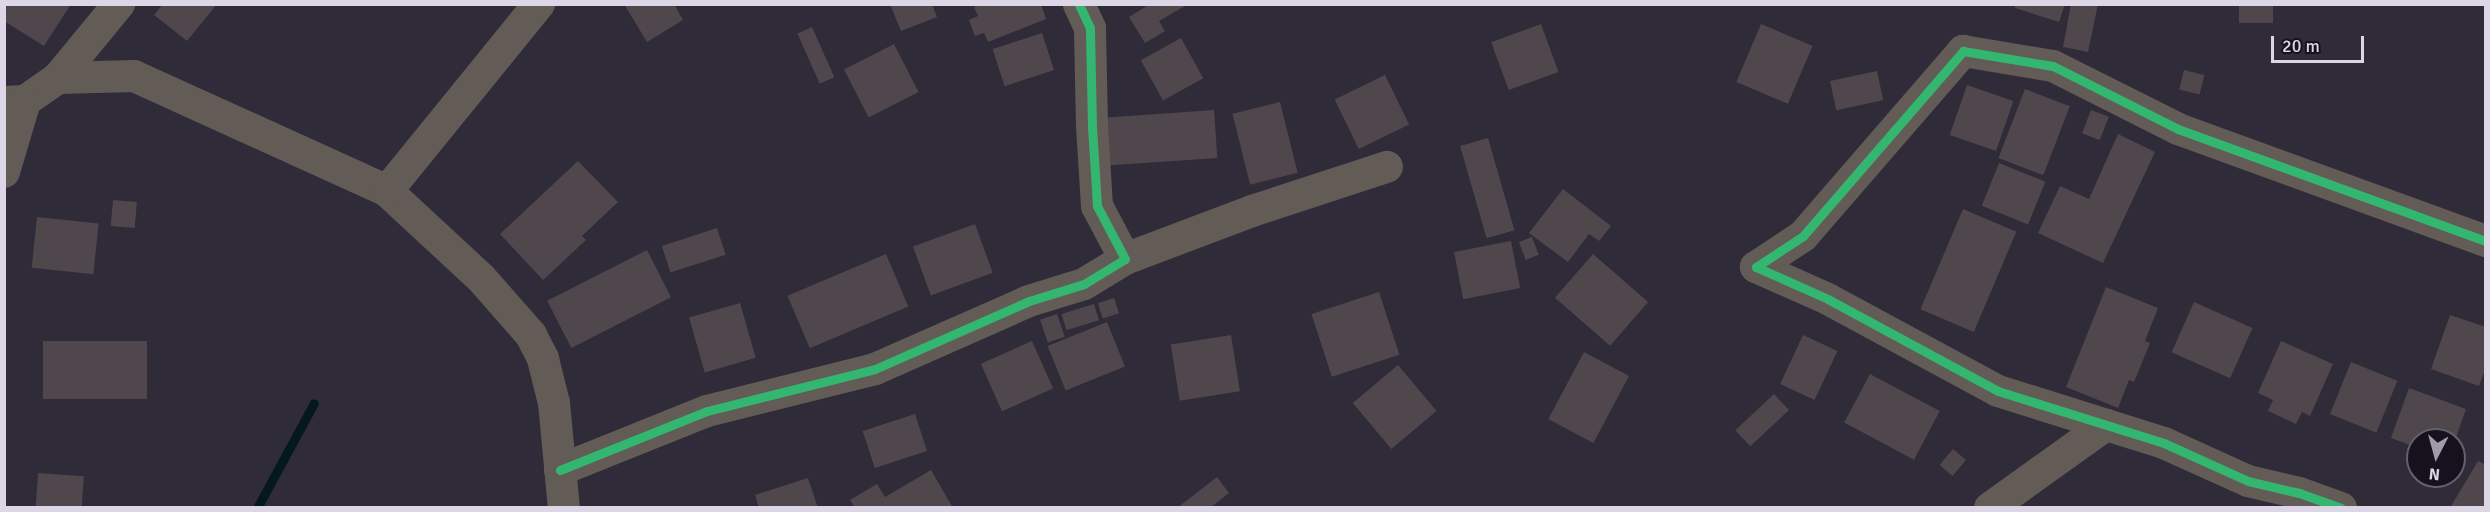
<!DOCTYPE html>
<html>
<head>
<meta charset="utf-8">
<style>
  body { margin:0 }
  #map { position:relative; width:2490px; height:512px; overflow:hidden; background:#302b39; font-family:Signika,sans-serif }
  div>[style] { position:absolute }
  .stream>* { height:9px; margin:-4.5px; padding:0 4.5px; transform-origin:4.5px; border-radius:4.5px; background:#04181e }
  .building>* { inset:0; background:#4f474c; transform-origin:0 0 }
  .minor>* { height:32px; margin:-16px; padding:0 16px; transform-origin:16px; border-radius:16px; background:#635c56 }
  .cycleway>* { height:9px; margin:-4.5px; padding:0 4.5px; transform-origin:4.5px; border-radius:4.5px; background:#33b770 }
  span { translate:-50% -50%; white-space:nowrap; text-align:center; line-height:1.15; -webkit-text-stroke:6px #15111d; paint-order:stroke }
  .frame { position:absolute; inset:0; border:6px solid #dcd6e7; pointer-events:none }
  .north { position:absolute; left:2406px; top:428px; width:60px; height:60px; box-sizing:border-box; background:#15111d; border:2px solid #65606e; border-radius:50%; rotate:186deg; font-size:16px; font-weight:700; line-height:24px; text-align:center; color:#dcd6e7 }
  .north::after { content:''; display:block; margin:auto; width:21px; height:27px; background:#a09aaa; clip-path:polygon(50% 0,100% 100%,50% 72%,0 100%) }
  .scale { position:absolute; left:2271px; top:36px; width:93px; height:27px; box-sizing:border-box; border:3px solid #dcd6e7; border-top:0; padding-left:8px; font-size:18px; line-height:21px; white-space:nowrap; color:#dcd6e7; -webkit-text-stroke:4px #15111d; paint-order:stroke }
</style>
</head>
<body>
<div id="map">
  <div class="stream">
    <div style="left:257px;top:508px;width:119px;rotate:-61.5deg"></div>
  </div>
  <div class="building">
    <div style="clip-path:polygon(8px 4px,71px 4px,44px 46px,4px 21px,4px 10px)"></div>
    <div style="clip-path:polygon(163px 4px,217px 4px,187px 41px,154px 15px)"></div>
    <div style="clip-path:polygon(624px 4px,674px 4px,683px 20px,647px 42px)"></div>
    <div style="clip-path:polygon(890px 4px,932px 4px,937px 17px,901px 31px)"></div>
    <div style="clip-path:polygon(981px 4px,1041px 4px,1046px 19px,988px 42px,984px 33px,975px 36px,969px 20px,978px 16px,974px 7px)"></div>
    <div style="clip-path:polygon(1150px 4px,1185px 6px,1159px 21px,1165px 31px,1145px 43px,1129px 17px)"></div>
    <div style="clip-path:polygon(2016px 4px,2065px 4px,2059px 22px,2015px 8px)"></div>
    <div style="clip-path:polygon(2071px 4px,2098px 4px,2088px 52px,2063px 47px)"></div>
    <div style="left:2239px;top:4px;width:34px;height:19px"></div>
    <div style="left:1541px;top:24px;width:51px;height:53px;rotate:70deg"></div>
    <div style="left:1761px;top:24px;width:56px;height:63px;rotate:23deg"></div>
    <div style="left:812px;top:27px;width:55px;height:16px;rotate:66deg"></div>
    <div style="left:1042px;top:33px;width:39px;height:52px;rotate:72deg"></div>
    <div style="left:1181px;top:38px;width:46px;height:46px;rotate:61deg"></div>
    <div style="left:894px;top:44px;width:54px;height:56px;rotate:63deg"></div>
    <div style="left:2184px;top:70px;width:21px;height:20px;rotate:14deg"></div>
    <div style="left:1877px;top:71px;width:30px;height:48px;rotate:78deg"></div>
    <div style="left:1385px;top:75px;width:55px;height:56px;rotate:64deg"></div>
    <div style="left:1967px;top:85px;width:49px;height:53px;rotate:19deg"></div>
    <div style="left:2025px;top:89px;width:48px;height:74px;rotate:21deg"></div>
    <div style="left:1280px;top:102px;width:73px;height:49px;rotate:76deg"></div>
    <div style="left:1214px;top:110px;width:48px;height:110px;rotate:86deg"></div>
    <div style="left:2091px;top:110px;width:19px;height:25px;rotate:21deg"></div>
    <div style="clip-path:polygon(2118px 134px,2155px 152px,2103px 263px,2038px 233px,2060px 186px,2089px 199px)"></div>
    <div style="left:1488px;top:138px;width:96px;height:29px;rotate:74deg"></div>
    <div style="clip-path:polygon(578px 161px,618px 202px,582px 236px,586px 240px,543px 280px,500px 234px)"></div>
    <div style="left:1999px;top:163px;width:50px;height:46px;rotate:22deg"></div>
    <div style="clip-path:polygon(1563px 189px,1611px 226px,1599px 241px,1589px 234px,1568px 262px,1529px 233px)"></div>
    <div style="left:113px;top:200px;width:24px;height:26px;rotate:5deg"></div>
    <div style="left:1963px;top:209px;width:58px;height:109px;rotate:23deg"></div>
    <div style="left:37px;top:217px;width:62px;height:51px;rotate:6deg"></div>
    <div style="left:975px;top:224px;width:52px;height:66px;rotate:70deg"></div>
    <div style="left:717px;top:228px;width:28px;height:58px;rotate:72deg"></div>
    <div style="left:1532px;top:237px;width:19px;height:14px;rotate:69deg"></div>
    <div style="left:1511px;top:241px;width:48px;height:58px;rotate:79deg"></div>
    <div style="left:647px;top:250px;width:53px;height:112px;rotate:63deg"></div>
    <div style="left:886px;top:254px;width:57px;height:107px;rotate:67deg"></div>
    <div style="left:1593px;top:254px;width:73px;height:58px;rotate:41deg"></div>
    <div style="clip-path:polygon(2106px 287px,2158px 308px,2145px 341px,2150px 343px,2134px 382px,2129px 380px,2118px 408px,2066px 387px)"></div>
    <div style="left:1379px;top:292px;width:66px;height:71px;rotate:72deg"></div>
    <div style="left:1114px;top:298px;width:16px;height:17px;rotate:72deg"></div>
    <div style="left:2194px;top:302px;width:64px;height:55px;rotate:24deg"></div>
    <div style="left:740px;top:303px;width:57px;height:53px;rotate:74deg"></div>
    <div style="left:1094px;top:304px;width:17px;height:34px;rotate:73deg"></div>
    <div style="left:1057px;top:314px;width:24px;height:18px;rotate:71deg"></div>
    <div style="clip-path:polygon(2450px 315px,2486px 327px,2486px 367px,2479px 386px,2431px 369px)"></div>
    <div style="left:1107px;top:322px;width:48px;height:64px;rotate:68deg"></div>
    <div style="left:1231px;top:335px;width:57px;height:61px;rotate:81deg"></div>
    <div style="left:1803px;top:335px;width:38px;height:54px;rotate:25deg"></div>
    <div style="left:43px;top:341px;width:104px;height:58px"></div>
    <div style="left:1032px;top:341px;width:52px;height:56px;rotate:66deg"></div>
    <div style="clip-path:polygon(2281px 341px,2333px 364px,2310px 416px,2302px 412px,2296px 424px,2268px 411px,2273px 400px,2258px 393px)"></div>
    <div style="left:1584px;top:352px;width:51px;height:76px;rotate:28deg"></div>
    <div style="left:2351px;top:362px;width:50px;height:56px;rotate:22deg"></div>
    <div style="left:1398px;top:365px;width:60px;height:59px;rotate:50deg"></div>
    <div style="left:1870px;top:374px;width:79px;height:55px;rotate:28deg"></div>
    <div style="clip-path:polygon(2409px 388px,2466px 409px,2455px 440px,2418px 440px,2418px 457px,2409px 454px,2413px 446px,2391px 438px)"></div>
    <div style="left:1774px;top:394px;width:22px;height:53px;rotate:47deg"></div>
    <div style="left:915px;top:414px;width:39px;height:55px;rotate:72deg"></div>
    <div style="left:1953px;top:449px;width:17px;height:21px;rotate:40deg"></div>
    <div style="clip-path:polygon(2478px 461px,2486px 465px,2486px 508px,2450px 508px)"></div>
    <div style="clip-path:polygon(931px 470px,953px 508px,855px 508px,850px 500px,877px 484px,885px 497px)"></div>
    <div style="left:38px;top:473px;width:46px;height:35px;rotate:4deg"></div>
    <div style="clip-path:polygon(1217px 477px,1229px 493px,1210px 508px,1177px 508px)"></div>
    <div style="clip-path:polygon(808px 478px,818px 508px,759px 508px,755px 495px)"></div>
  </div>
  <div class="minor">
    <div style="left:58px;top:78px;width:96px;rotate:-50.5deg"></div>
    <div style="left:4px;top:102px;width:21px;rotate:-3deg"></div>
    <div style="left:25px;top:101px;width:40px;rotate:-34.9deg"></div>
    <div style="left:58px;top:78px;width:76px;rotate:-1.5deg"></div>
    <div style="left:134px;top:76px;width:278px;rotate:24.4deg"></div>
    <div style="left:387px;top:191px;width:128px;rotate:42.8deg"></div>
    <div style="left:481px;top:278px;width:76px;rotate:48.7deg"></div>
    <div style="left:531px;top:335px;width:27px;rotate:63deg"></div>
    <div style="left:543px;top:359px;width:45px;rotate:76deg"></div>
    <div style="left:554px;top:403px;width:105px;rotate:84.6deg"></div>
    <div style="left:4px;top:172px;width:74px;rotate:-73.5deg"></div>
    <div style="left:387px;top:191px;width:241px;rotate:-50.9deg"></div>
    <div style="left:1125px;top:259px;width:136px;rotate:-20.7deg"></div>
    <div style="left:1252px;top:211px;width:142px;rotate:-18.1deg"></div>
    <div style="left:560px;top:470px;width:158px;rotate:-21.9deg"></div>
    <div style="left:707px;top:411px;width:173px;rotate:-14deg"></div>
    <div style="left:875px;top:369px;width:168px;rotate:-23.8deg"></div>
    <div style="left:1029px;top:301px;width:58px;rotate:-17.2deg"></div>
    <div style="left:1084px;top:284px;width:48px;rotate:-31.4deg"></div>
    <div style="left:1125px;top:259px;width:60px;rotate:-117.8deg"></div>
    <div style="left:1097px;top:206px;width:80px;rotate:-93.6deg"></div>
    <div style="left:1092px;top:126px;width:98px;rotate:-91.2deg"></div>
    <div style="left:1090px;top:28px;width:26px;rotate:-115deg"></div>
    <div style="left:1990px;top:508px;width:143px;rotate:-35.6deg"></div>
    <div style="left:2341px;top:508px;width:45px;rotate:-160.3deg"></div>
    <div style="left:2299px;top:493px;width:52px;rotate:-166.8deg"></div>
    <div style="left:2248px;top:481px;width:92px;rotate:-155.7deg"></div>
    <div style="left:2164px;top:443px;width:174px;rotate:-162.6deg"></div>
    <div style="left:1998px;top:391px;width:193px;rotate:-151.6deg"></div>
    <div style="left:1828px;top:299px;width:79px;rotate:-156deg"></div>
    <div style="left:1756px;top:267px;width:56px;rotate:-33.4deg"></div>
    <div style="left:1803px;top:236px;width:245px;rotate:-49.1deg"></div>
    <div style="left:1963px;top:51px;width:91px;rotate:9.5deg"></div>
    <div style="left:2053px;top:66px;width:140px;rotate:26.7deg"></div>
    <div style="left:2178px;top:129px;width:328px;rotate:20deg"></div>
  </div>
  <div class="cycleway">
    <div style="left:560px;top:470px;width:158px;rotate:-21.9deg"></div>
    <div style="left:707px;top:411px;width:173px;rotate:-14deg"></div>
    <div style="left:875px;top:369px;width:168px;rotate:-23.8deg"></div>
    <div style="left:1029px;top:301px;width:58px;rotate:-17.2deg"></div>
    <div style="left:1084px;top:284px;width:48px;rotate:-31.4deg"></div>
    <div style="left:1125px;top:259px;width:60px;rotate:-117.8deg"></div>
    <div style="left:1097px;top:206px;width:80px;rotate:-93.6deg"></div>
    <div style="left:1092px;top:126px;width:98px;rotate:-91.2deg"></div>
    <div style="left:1090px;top:28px;width:26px;rotate:-115deg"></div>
    <div style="left:2341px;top:508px;width:45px;rotate:-160.3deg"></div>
    <div style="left:2299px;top:493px;width:52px;rotate:-166.8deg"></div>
    <div style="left:2248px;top:481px;width:92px;rotate:-155.7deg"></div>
    <div style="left:2164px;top:443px;width:174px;rotate:-162.6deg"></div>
    <div style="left:1998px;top:391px;width:193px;rotate:-151.6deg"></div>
    <div style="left:1828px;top:299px;width:79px;rotate:-156deg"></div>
    <div style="left:1756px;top:267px;width:56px;rotate:-33.4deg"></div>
    <div style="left:1803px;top:236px;width:245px;rotate:-49.1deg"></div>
    <div style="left:1963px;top:51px;width:91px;rotate:9.5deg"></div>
    <div style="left:2053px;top:66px;width:140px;rotate:26.7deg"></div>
    <div style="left:2178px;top:129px;width:328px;rotate:20deg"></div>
  </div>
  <div class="frame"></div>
  <div class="north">N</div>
  <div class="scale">20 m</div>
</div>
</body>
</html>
